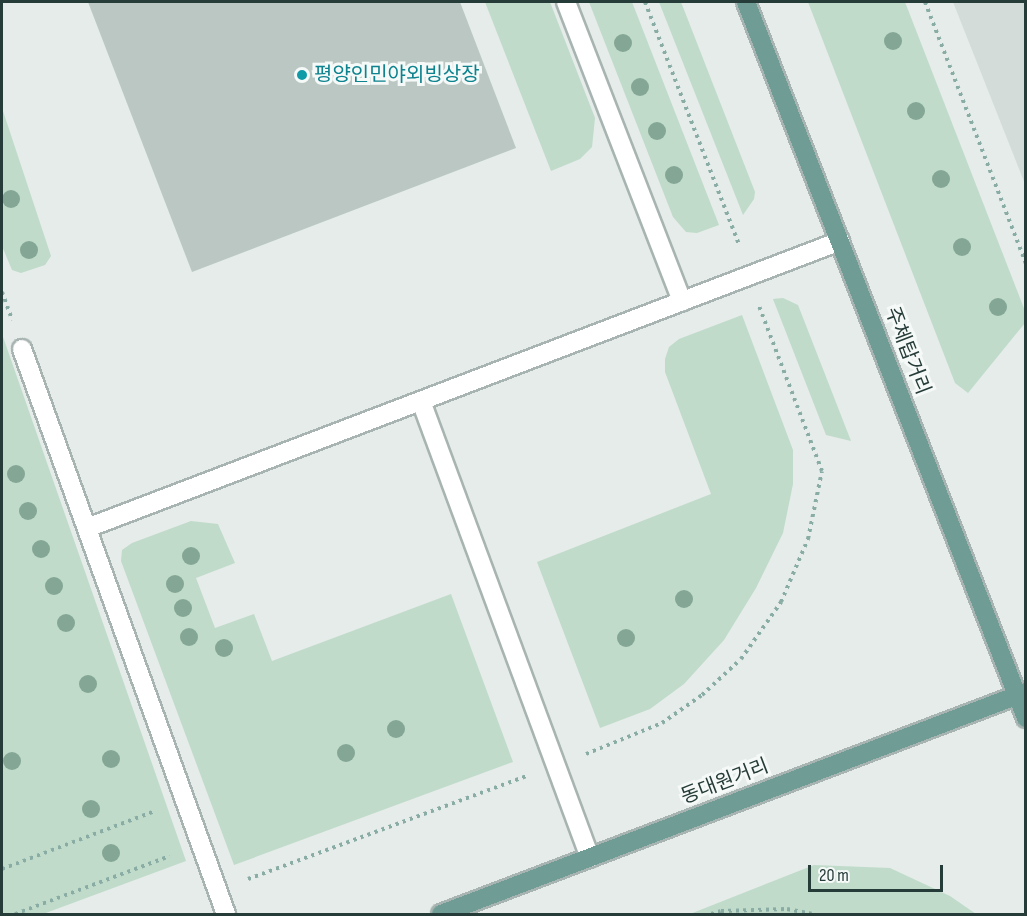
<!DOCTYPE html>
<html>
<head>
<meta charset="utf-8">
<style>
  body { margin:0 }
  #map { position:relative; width:1027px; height:916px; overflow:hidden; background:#e5ecea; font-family:"Sofia Sans Condensed","Noto Sans KR",sans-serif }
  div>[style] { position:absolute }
  .built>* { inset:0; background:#d3dcd9 }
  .green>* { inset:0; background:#c0dbca }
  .building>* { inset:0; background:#bac7c3 }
  .path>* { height:4px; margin-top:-2px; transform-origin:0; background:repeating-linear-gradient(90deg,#89aca4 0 3px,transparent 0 7.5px) }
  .roads { filter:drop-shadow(2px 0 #a8b4b1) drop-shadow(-2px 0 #a8b4b1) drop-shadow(0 2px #a8b4b1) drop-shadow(0 -2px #a8b4b1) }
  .minor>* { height:18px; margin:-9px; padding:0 9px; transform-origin:9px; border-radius:9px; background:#fff }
  .major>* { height:18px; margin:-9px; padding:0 9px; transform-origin:9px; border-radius:9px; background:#6f9d95 }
  .trees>* { width:18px; height:18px; margin:-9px; border-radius:50%; background:#84a795 }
  .dots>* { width:16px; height:16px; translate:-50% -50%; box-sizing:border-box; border:3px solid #f5f9f7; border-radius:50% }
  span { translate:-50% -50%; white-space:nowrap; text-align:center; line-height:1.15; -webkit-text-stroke:6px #f5f9f7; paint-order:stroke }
  .culture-label { font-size:20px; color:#0d838f }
  .left { translate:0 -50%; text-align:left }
  .street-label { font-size:20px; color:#263c38 }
  .frame { position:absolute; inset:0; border:3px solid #263c38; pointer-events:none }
  .scale { position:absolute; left:808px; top:865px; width:135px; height:27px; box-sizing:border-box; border:3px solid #263c38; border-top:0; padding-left:8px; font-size:18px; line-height:21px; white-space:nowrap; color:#263c38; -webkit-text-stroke:4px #f5f9f7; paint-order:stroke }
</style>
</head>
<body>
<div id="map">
  <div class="built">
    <div style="clip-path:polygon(953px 2px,1025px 2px,1025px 184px)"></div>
  </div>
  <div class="green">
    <div style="clip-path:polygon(485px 2px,550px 2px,595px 118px,592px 147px,580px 159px,551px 171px)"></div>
    <div style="clip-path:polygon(589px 2px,632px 2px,719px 225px,697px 233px,686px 232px,673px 217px)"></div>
    <div style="clip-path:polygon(659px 2px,681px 2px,755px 192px,754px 199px,743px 215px)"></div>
    <div style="clip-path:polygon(808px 2px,905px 2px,1025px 311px,1025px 323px,968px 393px,955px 383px)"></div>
    <div style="clip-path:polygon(2px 108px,51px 256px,45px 265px,21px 273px,12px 270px,2px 246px)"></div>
    <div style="clip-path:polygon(783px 298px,798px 305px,851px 441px,826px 435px,773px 299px)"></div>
    <div style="clip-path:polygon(742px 315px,793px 450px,793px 484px,783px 533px,756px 588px,724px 640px,684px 684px,650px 709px,600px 728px,537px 562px,711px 494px,665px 372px,665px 359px,669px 347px,679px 339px)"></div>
    <div style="clip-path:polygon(2px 334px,186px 861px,43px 914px,2px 914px)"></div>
    <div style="clip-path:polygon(191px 521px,218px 524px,235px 563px,196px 578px,215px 628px,254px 614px,272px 661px,451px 594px,513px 762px,234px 865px,121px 561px,122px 550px,132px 543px)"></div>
    <div style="clip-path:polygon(814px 865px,890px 868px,950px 896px,976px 914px,690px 914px)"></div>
  </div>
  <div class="building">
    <div style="clip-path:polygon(88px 2px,460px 2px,516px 148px,192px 272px)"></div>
  </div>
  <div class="path">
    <div style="left:645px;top:2px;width:260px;rotate:68.8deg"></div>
    <div style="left:925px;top:2px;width:281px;rotate:68.9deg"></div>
    <div style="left:2px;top:292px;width:30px;rotate:70deg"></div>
    <div style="left:586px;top:754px;width:82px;rotate:-22.2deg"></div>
    <div style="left:662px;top:723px;width:49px;rotate:-35deg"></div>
    <div style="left:702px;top:695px;width:53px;rotate:-42.7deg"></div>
    <div style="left:741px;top:659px;width:70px;rotate:-54.9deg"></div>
    <div style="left:781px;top:602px;width:69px;rotate:-66.8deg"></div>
    <div style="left:808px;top:539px;width:69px;rotate:-78.4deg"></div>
    <div style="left:822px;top:471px;width:177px;rotate:-110.9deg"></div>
    <div style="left:2px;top:869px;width:164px;rotate:-20.8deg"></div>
    <div style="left:248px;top:879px;width:296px;rotate:-20.3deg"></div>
    <div style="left:15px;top:914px;width:165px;rotate:-20.5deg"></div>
    <div style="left:711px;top:914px;width:10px;rotate:-17deg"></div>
    <div style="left:721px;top:911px;width:66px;rotate:-1.7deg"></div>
    <div style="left:787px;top:909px;width:25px;rotate:11deg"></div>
  </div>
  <div class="roads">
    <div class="minor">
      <div style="left:566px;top:2px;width:321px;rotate:68.8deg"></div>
      <div style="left:22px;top:349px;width:601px;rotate:70.15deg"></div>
      <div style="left:421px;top:401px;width:487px;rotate:69.7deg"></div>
      <div style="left:87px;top:528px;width:806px;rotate:-20.86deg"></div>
    </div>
    <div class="major">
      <div style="left:746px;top:2px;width:769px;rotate:68.64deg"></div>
      <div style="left:441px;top:914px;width:626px;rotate:-20.78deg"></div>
    </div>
  </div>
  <div class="trees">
    <div style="left:893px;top:41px"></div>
    <div style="left:623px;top:43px"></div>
    <div style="left:640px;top:87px"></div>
    <div style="left:916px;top:111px"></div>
    <div style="left:657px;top:131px"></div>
    <div style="left:674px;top:175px"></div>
    <div style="left:941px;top:179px"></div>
    <div style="left:11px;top:199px"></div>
    <div style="left:962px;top:247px"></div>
    <div style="left:29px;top:250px"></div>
    <div style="left:998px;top:307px"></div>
    <div style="left:16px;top:474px"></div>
    <div style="left:28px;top:511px"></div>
    <div style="left:41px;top:549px"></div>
    <div style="left:191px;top:556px"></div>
    <div style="left:175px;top:584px"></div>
    <div style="left:54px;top:586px"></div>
    <div style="left:684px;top:599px"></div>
    <div style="left:183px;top:608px"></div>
    <div style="left:66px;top:623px"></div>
    <div style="left:189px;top:637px"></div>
    <div style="left:626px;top:638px"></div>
    <div style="left:224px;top:648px"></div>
    <div style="left:88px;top:684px"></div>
    <div style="left:396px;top:729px"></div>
    <div style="left:346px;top:753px"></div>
    <div style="left:111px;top:759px"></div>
    <div style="left:12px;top:761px"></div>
    <div style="left:91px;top:809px"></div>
    <div style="left:111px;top:853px"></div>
  </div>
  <div class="dots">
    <div style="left:302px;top:75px;background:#0f9aa8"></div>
  </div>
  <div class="culture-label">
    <span class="left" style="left:314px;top:75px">평양인민야외빙상장</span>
  </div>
  <div class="street-label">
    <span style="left:907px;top:351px;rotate:69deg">주체탑거리</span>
    <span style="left:725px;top:782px;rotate:-21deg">동대원거리</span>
  </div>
  <div class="frame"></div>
  <div class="scale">20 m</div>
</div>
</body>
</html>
